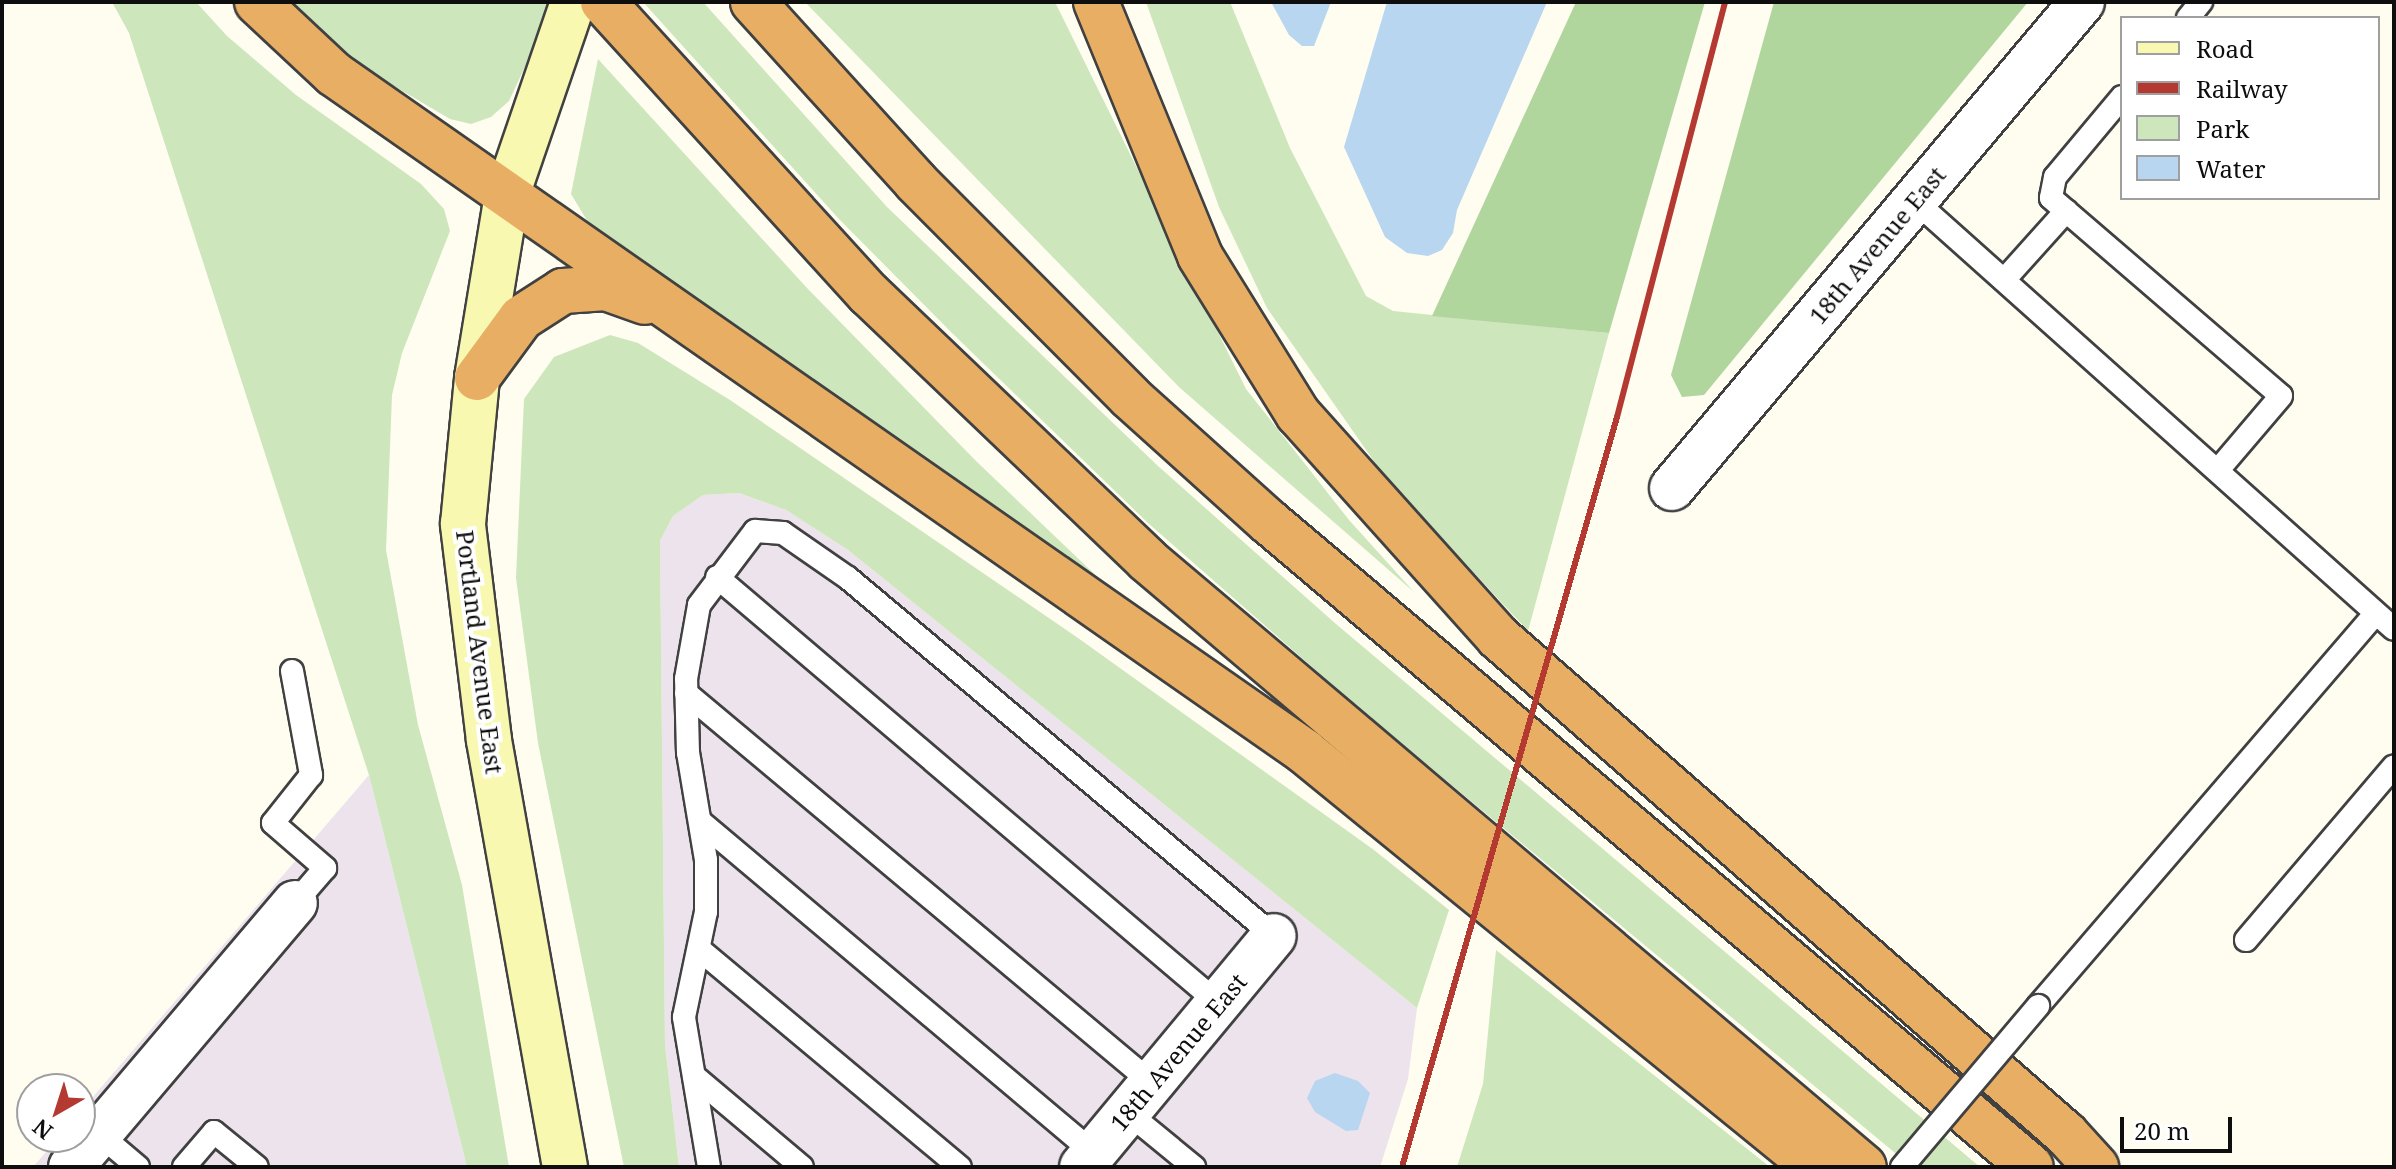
<!DOCTYPE html>
<html>
<head>
<meta charset="utf-8">
<style>
  body { margin:0 }
  #map { position:relative; width:2396px; height:1169px; overflow:hidden; background:#fefdf0; font-family:"Noto Serif",serif }
  div>[style] { position:absolute }
  .industrial>* { inset:0; background:#ece3ec }
  .green>* { inset:0; background:#cde6bc }
  .forest>* { inset:0; background:#b0d59d }
  .water>* { inset:0; background:#b9d6f1 }
  .roads { filter:drop-shadow(2px 0 #414141) drop-shadow(-2px 0 #414141) drop-shadow(0 2px #414141) drop-shadow(0 -2px #414141) }
  .lane>* { height:22px; margin:-11px; padding:0 11px; transform-origin:11px; border-radius:11px; background:#fff }
  .street>* { height:44px; margin:-22px; padding:0 22px; transform-origin:22px; border-radius:22px; background:#fff }
  .secondary>* { height:44px; margin:-22px; padding:0 22px; transform-origin:22px; border-radius:22px; background:#f8f8b1 }
  .highway>* { height:44px; margin:-22px; padding:0 22px; transform-origin:22px; border-radius:22px; background:#e8af64 }
  .rail>* { height:6px; margin:-3px; padding:0 3px; transform-origin:3px; border-radius:3px; background:#b33931 }
  .bridges { filter:drop-shadow(2px 0 #414141) drop-shadow(-2px 0 #414141) drop-shadow(0 2px #414141) drop-shadow(0 -2px #414141) }
  .lane-bridge>* { height:22px; margin:-11px; padding:0 11px; transform-origin:11px; border-radius:11px; background:#fff }
  span { translate:-50% -50%; white-space:nowrap; text-align:center; line-height:1.15; -webkit-text-stroke:8px #fff; paint-order:stroke }
  .street-label { font-size:24px; color:#0e0e0e }
  .frame { position:absolute; inset:0; border:4px solid #0e0e0e; pointer-events:none }
  .legend { position:absolute; left:2120px; top:16px; width:260px; height:184px; box-sizing:border-box; background:#fff; border:2px solid #9f9f9f; margin:0; padding:10px 14px; list-style:none; font-size:24px; color:#0e0e0e }
  .legend li { display:flex; align-items:center; gap:16px; height:40px }
  .legend b { width:40px; border:2px solid #9f9f9f }
  .north { position:absolute; left:16px; top:1073px; width:80px; height:80px; box-sizing:border-box; background:#fff; border:2px solid #9f9f9f; border-radius:50%; rotate:219deg; font-size:22px; font-weight:700; line-height:32px; text-align:center; color:#0e0e0e }
  .north::after { content:''; display:block; margin:auto; width:28px; height:36px; background:#b33931; clip-path:polygon(50% 0,100% 100%,50% 72%,0 100%) }
  .scale { position:absolute; left:2120px; top:1117px; width:112px; height:36px; box-sizing:border-box; border:4px solid #0e0e0e; border-top:0; padding-left:10px; font-size:24px; line-height:28px; white-space:nowrap; color:#0e0e0e; -webkit-text-stroke:6px #fff; paint-order:stroke }
</style>
</head>
<body>
<div id="map">
  <div class="industrial">
    <div style="clip-path:polygon(739px 493px,786px 510px,848px 550px,1417px 1008px,1408px 1079px,1380px 1167px,679px 1167px,665px 1045px,660px 541px,673px 516px,703px 495px)"></div>
    <div style="clip-path:polygon(369px 775px,467px 1167px,33px 1167px,59px 1137px,80px 1137px,80px 1112px)"></div>
  </div>
  <div class="green">
    <div style="clip-path:polygon(112px 2px,196px 2px,227px 36px,296px 95px,421px 184px,444px 209px,450px 231px,402px 353px,392px 395px,386px 550px,418px 725px,462px 885px,509px 1167px,467px 1167px,369px 775px,129px 33px)"></div>
    <div style="clip-path:polygon(286px 2px,545px 2px,552px 9px,509px 101px,491px 117px,471px 124px,450px 119px,372px 73px)"></div>
    <div style="clip-path:polygon(643px 2px,703px 2px,887px 207px,1158px 466px,1336px 624px,1980px 1167px,1912px 1167px,1360px 709px,1148px 523px,952px 333px,839px 219px)"></div>
    <div style="clip-path:polygon(805px 2px,1055px 2px,1246px 389px,1349px 520px,1414px 592px,1179px 387px)"></div>
    <div style="clip-path:polygon(1146px 2px,1230px 2px,1290px 148px,1366px 296px,1393px 311px,1609px 333px,1528px 631px,1385px 477px,1267px 308px,1219px 207px)"></div>
    <div style="clip-path:polygon(598px 59px,807px 288px,976px 461px,1130px 608px,591px 227px,571px 194px)"></div>
    <div style="clip-path:polygon(610px 335px,638px 343px,730px 400px,1078px 638px,1374px 850px,1449px 910px,1417px 1008px,848px 550px,786px 510px,739px 493px,703px 495px,673px 516px,660px 541px,665px 1045px,679px 1167px,624px 1167px,538px 743px,516px 578px,524px 399px,554px 357px)"></div>
    <div style="clip-path:polygon(1496px 950px,1770px 1167px,1457px 1167px,1483px 1084px)"></div>
  </div>
  <div class="forest">
    <div style="clip-path:polygon(1576px 2px,1705px 2px,1609px 333px,1432px 316px)"></div>
    <div style="clip-path:polygon(1774px 2px,2028px 2px,1704px 395px,1682px 397px,1671px 375px)"></div>
  </div>
  <div class="water">
    <div style="clip-path:polygon(1271px 2px,1331px 2px,1314px 46px,1302px 46px,1289px 35px)"></div>
    <div style="clip-path:polygon(1387px 2px,1547px 2px,1457px 210px,1453px 233px,1442px 250px,1428px 256px,1407px 253px,1385px 237px,1344px 147px)"></div>
    <div style="clip-path:polygon(1335px 1073px,1358px 1081px,1370px 1093px,1358px 1130px,1346px 1131px,1315px 1112px,1307px 1098px,1315px 1081px)"></div>
  </div>
  <div class="roads">
    <div class="lane">
      <div style="left:2188px;top:18px;width:21px;rotate:-51deg"></div>
      <div style="left:2122px;top:97px;width:104px;rotate:129.9deg"></div>
      <div style="left:2055px;top:177px;width:21px;rotate:101deg"></div>
      <div style="left:2051px;top:198px;width:303px;rotate:40.7deg"></div>
      <div style="left:2281px;top:396px;width:97px;rotate:130.4deg"></div>
      <div style="left:1915px;top:201px;width:642px;rotate:41.78deg"></div>
      <div style="left:2004px;top:280px;width:93px;rotate:-48.1deg"></div>
      <div style="left:717px;top:577px;width:658px;rotate:40.37deg"></div>
      <div style="left:292px;top:671px;width:106px;rotate:79.6deg"></div>
      <div style="left:311px;top:775px;width:61px;rotate:128.4deg"></div>
      <div style="left:273px;top:823px;width:69px;rotate:40.9deg"></div>
      <div style="left:325px;top:868px;width:46px;rotate:130.6deg"></div>
      <div style="left:686px;top:693px;width:608px;rotate:39.93deg"></div>
      <div style="left:702px;top:823px;width:512px;rotate:40.09deg"></div>
      <div style="left:2246px;top:940px;width:228px;rotate:-49.6deg"></div>
      <div style="left:699px;top:949px;width:340px;rotate:39.9deg"></div>
      <div style="left:2038px;top:1006px;width:518px;rotate:-49.3deg"></div>
      <div style="left:694px;top:1076px;width:141px;rotate:40.1deg"></div>
      <div style="left:1127px;top:1112px;width:87px;rotate:39.4deg"></div>
      <div style="left:99px;top:1134px;width:51px;rotate:40.2deg"></div>
      <div style="left:184px;top:1167px;width:46px;rotate:-49.4deg"></div>
      <div style="left:214px;top:1132px;width:55px;rotate:39.1deg"></div>
      <div style="left:709px;top:1167px;width:152px;rotate:-99.5deg"></div>
      <div style="left:684px;top:1017px;width:107px;rotate:-78.2deg"></div>
      <div style="left:706px;top:912px;width:52px;rotate:-90deg"></div>
      <div style="left:706px;top:860px;width:109px;rotate:-99.5deg"></div>
      <div style="left:688px;top:753px;width:74px;rotate:-91.5deg"></div>
      <div style="left:686px;top:679px;width:75px;rotate:-80deg"></div>
      <div style="left:699px;top:605px;width:93px;rotate:-52.9deg"></div>
      <div style="left:755px;top:531px;width:28px;rotate:4deg"></div>
      <div style="left:783px;top:533px;width:79px;rotate:34.7deg"></div>
      <div style="left:848px;top:578px;width:556px;rotate:40.04deg"></div>
    </div>
    <div class="street">
      <div style="left:1672px;top:488px;width:636px;rotate:-49.85deg"></div>
      <div style="left:71px;top:1167px;width:346px;rotate:-49.7deg"></div>
      <div style="left:1082px;top:1167px;width:300px;rotate:-50.3deg"></div>
    </div>
    <div class="secondary">
      <div style="left:565px;top:1167px;width:434px;rotate:-100.1deg"></div>
      <div style="left:489px;top:740px;width:218px;rotate:-96.9deg"></div>
      <div style="left:463px;top:524px;width:147px;rotate:-84.5deg"></div>
      <div style="left:477px;top:378px;width:185px;rotate:-80.7deg"></div>
      <div style="left:507px;top:195px;width:204px;rotate:-71.1deg"></div>
    </div>
    <div class="highway">
      <div style="left:257px;top:2px;width:105px;rotate:43.1deg"></div>
      <div style="left:334px;top:74px;width:1183px;rotate:34.91deg"></div>
      <div style="left:1304px;top:751px;width:659px;rotate:39.15deg"></div>
      <div style="left:603px;top:2px;width:395px;rotate:47.7deg"></div>
      <div style="left:869px;top:294px;width:385px;rotate:43.7deg"></div>
      <div style="left:1147px;top:560px;width:939px;rotate:40.25deg"></div>
      <div style="left:753px;top:2px;width:243px;rotate:47.8deg"></div>
      <div style="left:916px;top:182px;width:303px;rotate:45.1deg"></div>
      <div style="left:1130px;top:397px;width:187px;rotate:42deg"></div>
      <div style="left:1269px;top:522px;width:998px;rotate:40.25deg"></div>
      <div style="left:1096px;top:2px;width:274px;rotate:67.7deg"></div>
      <div style="left:1200px;top:256px;width:186px;rotate:58.2deg"></div>
      <div style="left:1298px;top:414px;width:300px;rotate:48.1deg"></div>
      <div style="left:1498px;top:637px;width:755px;rotate:41.19deg"></div>
      <div style="left:2066px;top:1134px;width:45px;rotate:47.7deg"></div>
      <div style="left:477px;top:378px;width:74px;rotate:-53.7deg"></div>
      <div style="left:521px;top:318px;width:50px;rotate:-32.7deg"></div>
      <div style="left:563px;top:291px;width:43px;rotate:-4deg"></div>
      <div style="left:606px;top:288px;width:41px;rotate:19.7deg"></div>
    </div>
  </div>
  <div class="rail">
    <div style="left:1402px;top:1167px;width:780px;rotate:-74deg"></div>
    <div style="left:1617px;top:417px;width:429px;rotate:-75.4deg"></div>
  </div>
  <div class="bridges">
    <div class="lane-bridge">
      <div style="left:1902px;top:1167px;width:211px;rotate:-49.8deg"></div>
    </div>
  </div>
  <div class="street-label">
    <span style="left:1877px;top:245px;rotate:-50deg">18th Avenue East</span>
    <span style="left:480px;top:652px;rotate:83deg">Portland Avenue East</span>
    <span style="left:1178px;top:1052px;rotate:-50deg">18th Avenue East</span>
  </div>
  <div class="frame"></div>
  <ul class="legend">
  <li><b style="height:10px;background:#f8f8b1"></b>Road</li>
  <li><b style="height:10px;background:#b33931"></b>Railway</li>
  <li><b style="height:22px;background:#cde6bc"></b>Park</li>
  <li><b style="height:22px;background:#b9d6f1"></b>Water</li>
  </ul>
  <div class="north">N</div>
  <div class="scale">20 m</div>
</div>
</body>
</html>
